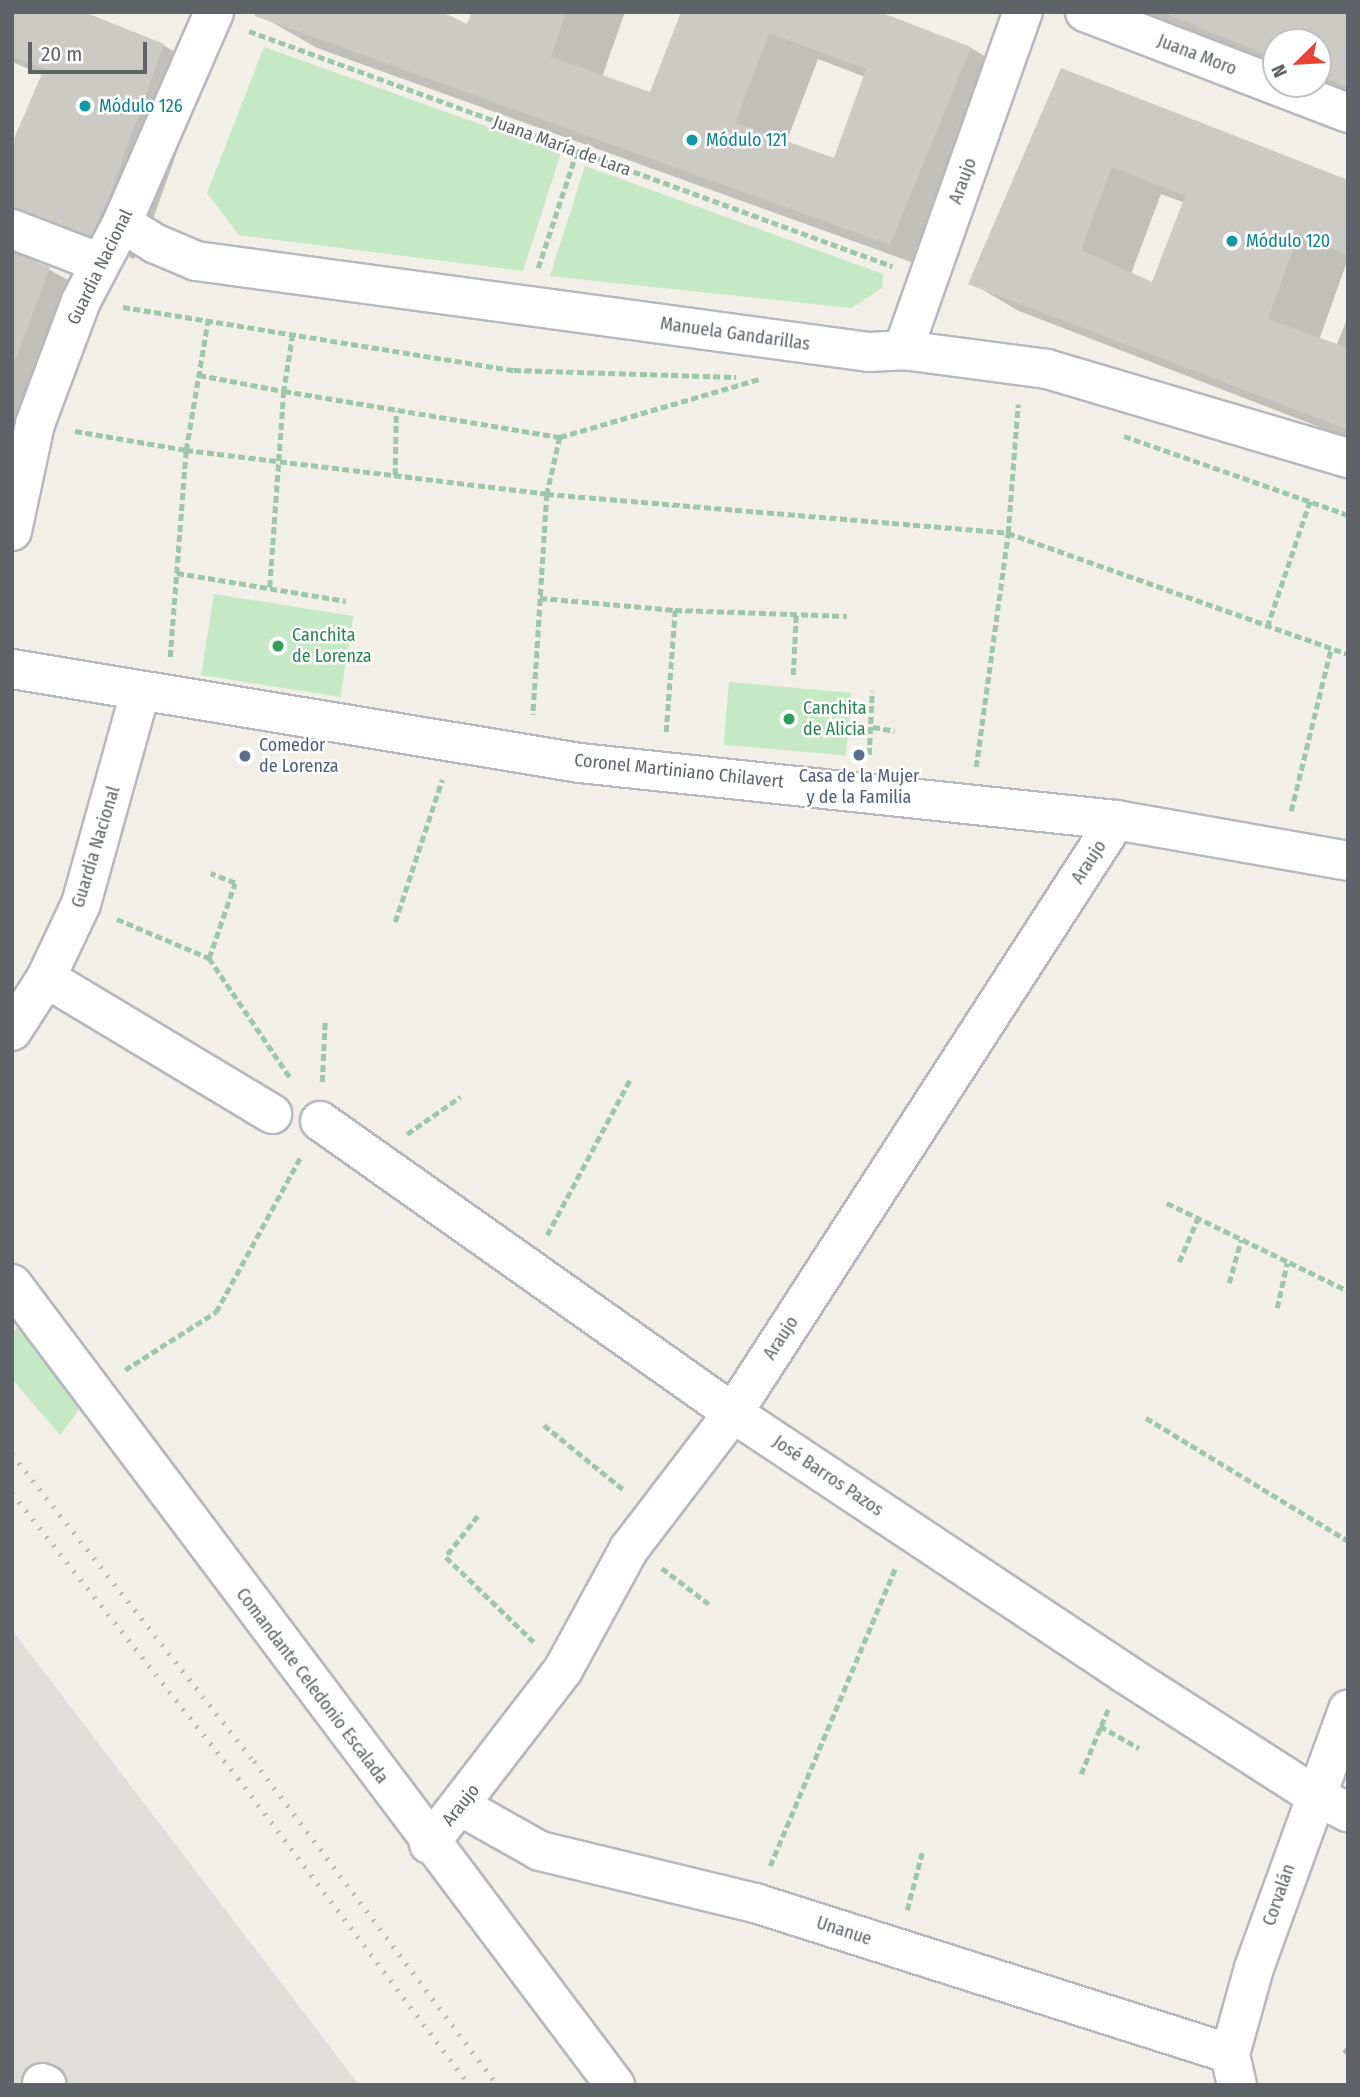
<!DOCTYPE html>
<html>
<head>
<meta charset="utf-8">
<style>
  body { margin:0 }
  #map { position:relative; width:1360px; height:2097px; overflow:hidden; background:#f1efe8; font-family:"Fira Sans Condensed",sans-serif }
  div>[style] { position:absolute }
  .industrial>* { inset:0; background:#e0deda }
  .green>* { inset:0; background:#c5e8c5; transform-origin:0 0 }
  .shadow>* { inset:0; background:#0003 }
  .building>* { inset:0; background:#cccac5 }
  .path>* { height:4.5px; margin-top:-2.25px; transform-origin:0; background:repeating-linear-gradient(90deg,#9cc7a9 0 7px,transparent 0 10.5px) }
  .roads { filter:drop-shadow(2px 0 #b5b8bc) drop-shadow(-2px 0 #b5b8bc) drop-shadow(0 2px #b5b8bc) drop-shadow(0 -2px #b5b8bc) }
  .minor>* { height:38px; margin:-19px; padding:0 19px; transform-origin:19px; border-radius:19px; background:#fff }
  .rail>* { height:5px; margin-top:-2.5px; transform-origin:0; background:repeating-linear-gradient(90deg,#b6b7b8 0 2px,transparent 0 11px) }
  .dots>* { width:19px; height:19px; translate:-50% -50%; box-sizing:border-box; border:4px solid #fff; border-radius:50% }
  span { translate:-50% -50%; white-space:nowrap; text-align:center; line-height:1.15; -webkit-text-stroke:5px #fff; paint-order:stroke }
  .street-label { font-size:18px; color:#5f6368 }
  .culture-label { font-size:18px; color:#0d838f }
  .left { translate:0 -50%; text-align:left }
  .leisure-label { font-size:18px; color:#27864d }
  .service-label { font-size:18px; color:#4e5e75 }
  .frame { position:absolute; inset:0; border:14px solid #5f6368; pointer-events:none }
  .north { position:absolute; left:1262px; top:28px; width:70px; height:70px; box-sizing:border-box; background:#fff; border:2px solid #bfc1c3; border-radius:50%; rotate:246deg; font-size:19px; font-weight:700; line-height:28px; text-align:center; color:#5f6368 }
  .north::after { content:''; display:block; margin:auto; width:24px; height:32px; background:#ea4335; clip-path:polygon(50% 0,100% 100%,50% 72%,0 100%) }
  .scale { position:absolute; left:28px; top:42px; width:119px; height:32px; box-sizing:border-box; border:4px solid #5f6368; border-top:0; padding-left:9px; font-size:21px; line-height:24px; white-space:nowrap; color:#5f6368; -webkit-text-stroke:5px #fff; paint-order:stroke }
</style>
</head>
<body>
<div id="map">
  <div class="industrial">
    <div style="clip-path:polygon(12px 1630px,359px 2085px,12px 2085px)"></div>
  </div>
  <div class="green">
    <div style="clip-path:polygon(264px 47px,561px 153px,523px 271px,239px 235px,207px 193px)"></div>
    <div style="clip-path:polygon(585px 166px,883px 274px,882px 288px,852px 308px,550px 276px)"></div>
    <div style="left:214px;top:594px;width:141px;height:82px;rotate:9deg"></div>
    <div style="left:729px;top:682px;width:123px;height:63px;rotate:5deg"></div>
    <div style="clip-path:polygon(33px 1307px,94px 1390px,60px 1435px,12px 1379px,12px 1334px)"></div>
  </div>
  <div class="shadow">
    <div style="clip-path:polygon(12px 12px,163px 45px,206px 70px,152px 222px,134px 259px,64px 232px,34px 246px,37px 263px,92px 293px,12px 450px,12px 147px,43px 75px,12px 62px)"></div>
    <div style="clip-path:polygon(evenodd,474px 12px,625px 12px,602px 77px,651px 94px,683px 12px,875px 12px,971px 48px,1019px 76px,939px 272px,317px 48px,268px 20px,468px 26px,474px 12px,818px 59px,865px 77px,835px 161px,786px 143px,818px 59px)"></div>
    <div style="clip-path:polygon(1134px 12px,1348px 12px,1348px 94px,1318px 83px,1318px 42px,1276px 42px,1276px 67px)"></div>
    <div style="clip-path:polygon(evenodd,1062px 70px,1348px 182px,1348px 259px,1319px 340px,1336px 346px,1348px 317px,1348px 438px,1019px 311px,971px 283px,1062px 70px,1161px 194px,1185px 203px,1153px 284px,1131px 274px,1161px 194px)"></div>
  </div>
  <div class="building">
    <div style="clip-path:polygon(12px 12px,84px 12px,164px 44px,109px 197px,91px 236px,12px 208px,12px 143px,44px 69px,12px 56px)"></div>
    <div style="clip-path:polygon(evenodd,255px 12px,442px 12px,467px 24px,472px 12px,566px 12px,551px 57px,650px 92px,681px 12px,880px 12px,971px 47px,890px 245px,255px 16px,255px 12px,769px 33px,866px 69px,834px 158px,735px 123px,769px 33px)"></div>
    <div style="clip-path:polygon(1162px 12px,1348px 12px,1348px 87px,1318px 75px,1318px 42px,1276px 42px,1276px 59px)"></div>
    <div style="clip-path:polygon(evenodd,1061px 68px,1348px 180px,1348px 256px,1299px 233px,1268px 319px,1348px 348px,1348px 430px,968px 284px,1061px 68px,1112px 167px,1185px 196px,1152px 282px,1081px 250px,1112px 167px)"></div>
    <div style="clip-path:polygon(12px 253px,50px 267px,16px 359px,12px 359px)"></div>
  </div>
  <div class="path">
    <div style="left:249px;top:31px;width:685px;rotate:20.08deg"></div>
    <div style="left:538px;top:268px;width:123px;rotate:-71.6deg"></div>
    <div style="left:123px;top:307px;width:396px;rotate:9.2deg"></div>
    <div style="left:514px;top:370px;width:222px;rotate:1.8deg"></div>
    <div style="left:293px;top:334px;width:58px;rotate:99deg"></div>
    <div style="left:284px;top:391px;width:280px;rotate:9.5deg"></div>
    <div style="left:560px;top:437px;width:208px;rotate:-16.2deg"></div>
    <div style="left:199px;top:375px;width:86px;rotate:10.7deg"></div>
    <div style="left:284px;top:391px;width:197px;rotate:94.1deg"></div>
    <div style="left:75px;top:431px;width:113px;rotate:9.7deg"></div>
    <div style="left:186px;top:450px;width:364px;rotate:6.9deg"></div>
    <div style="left:547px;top:494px;width:221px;rotate:93.6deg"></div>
    <div style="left:1124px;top:436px;width:238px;rotate:19.4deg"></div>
    <div style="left:560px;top:437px;width:58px;rotate:102.8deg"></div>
    <div style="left:547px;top:494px;width:463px;rotate:4.8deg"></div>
    <div style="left:1008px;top:533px;width:361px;rotate:19.6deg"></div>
    <div style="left:395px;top:475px;width:64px;rotate:-89.1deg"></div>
    <div style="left:177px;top:573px;width:171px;rotate:9.4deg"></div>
    <div style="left:540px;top:598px;width:136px;rotate:5.1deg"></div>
    <div style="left:1267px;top:627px;width:133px;rotate:-71.2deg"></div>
    <div style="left:170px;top:657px;width:208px;rotate:-85.6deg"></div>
    <div style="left:186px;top:450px;width:132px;rotate:-80.4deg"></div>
    <div style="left:793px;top:675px;width:60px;rotate:-87.1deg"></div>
    <div style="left:873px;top:727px;width:22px;rotate:10deg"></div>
    <div style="left:666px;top:732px;width:122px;rotate:-85.8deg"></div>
    <div style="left:675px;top:610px;width:172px;rotate:2deg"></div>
    <div style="left:869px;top:755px;width:64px;rotate:-87.3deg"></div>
    <div style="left:976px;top:767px;width:236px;rotate:-82.2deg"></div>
    <div style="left:1008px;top:533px;width:129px;rotate:-85.6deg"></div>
    <div style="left:1291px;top:811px;width:168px;rotate:-76.2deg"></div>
    <div style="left:117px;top:919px;width:100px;rotate:23deg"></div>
    <div style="left:209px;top:958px;width:79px;rotate:-70.9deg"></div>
    <div style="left:235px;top:883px;width:26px;rotate:-159deg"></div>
    <div style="left:395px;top:922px;width:150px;rotate:-71.7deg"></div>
    <div style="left:209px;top:958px;width:144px;rotate:55.8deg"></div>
    <div style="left:322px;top:1082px;width:62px;rotate:-87.2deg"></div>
    <div style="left:407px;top:1134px;width:65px;rotate:-34.9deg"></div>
    <div style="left:1167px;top:1203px;width:201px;rotate:25.9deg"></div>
    <div style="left:547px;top:1235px;width:178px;rotate:-61.9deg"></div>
    <div style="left:1179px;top:1262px;width:48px;rotate:-66.6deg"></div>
    <div style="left:1229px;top:1283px;width:45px;rotate:-74.4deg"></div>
    <div style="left:1277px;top:1308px;width:46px;rotate:-77.5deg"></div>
    <div style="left:125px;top:1370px;width:108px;rotate:-32.5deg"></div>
    <div style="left:216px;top:1312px;width:178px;rotate:-61.4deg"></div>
    <div style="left:1146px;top:1418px;width:237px;rotate:31.3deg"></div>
    <div style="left:544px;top:1425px;width:103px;rotate:39.1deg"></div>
    <div style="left:478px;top:1516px;width:52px;rotate:128deg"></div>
    <div style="left:446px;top:1557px;width:122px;rotate:44deg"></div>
    <div style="left:662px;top:1568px;width:59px;rotate:37.5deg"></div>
    <div style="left:1100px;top:1726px;width:45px;rotate:29.4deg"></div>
    <div style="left:1081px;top:1774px;width:70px;rotate:-67.4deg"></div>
    <div style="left:770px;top:1866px;width:323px;rotate:-67.2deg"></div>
    <div style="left:907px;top:1910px;width:59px;rotate:-75.3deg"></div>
    <div style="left:1344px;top:2049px;width:6px;rotate:45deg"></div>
  </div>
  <div class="roads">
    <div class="minor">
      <div style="left:1085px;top:12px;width:282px;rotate:21deg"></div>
      <div style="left:122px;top:223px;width:40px;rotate:32deg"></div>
      <div style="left:156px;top:244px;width:43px;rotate:23deg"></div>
      <div style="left:196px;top:261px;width:679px;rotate:7.7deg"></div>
      <div style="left:869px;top:352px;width:34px;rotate:-3deg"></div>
      <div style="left:903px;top:350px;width:145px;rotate:7.5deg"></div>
      <div style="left:1047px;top:369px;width:314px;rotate:16.5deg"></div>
      <div style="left:12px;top:229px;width:94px;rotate:21.1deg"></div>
      <div style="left:903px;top:350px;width:359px;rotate:-70.5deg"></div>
      <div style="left:12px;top:531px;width:109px;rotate:-77.9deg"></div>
      <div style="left:35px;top:424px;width:131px;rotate:-69.5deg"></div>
      <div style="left:81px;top:301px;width:88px;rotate:-62.3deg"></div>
      <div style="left:122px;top:223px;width:230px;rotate:-66.4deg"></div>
      <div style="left:12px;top:669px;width:576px;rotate:9.4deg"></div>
      <div style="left:580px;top:763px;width:539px;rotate:6.07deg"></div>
      <div style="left:1116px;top:820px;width:236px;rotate:10deg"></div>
      <div style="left:46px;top:978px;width:264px;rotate:31deg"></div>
      <div style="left:12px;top:1031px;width:63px;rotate:-57.3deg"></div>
      <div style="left:46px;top:978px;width:82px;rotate:-64.7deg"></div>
      <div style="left:81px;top:904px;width:220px;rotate:-74.4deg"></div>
      <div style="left:320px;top:1121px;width:506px;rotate:35.26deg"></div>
      <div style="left:733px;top:1413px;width:470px;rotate:33.6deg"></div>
      <div style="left:1124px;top:1673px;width:226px;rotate:32.7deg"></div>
      <div style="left:1314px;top:1795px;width:38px;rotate:27deg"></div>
      <div style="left:12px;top:1284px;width:1003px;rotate:53.03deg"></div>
      <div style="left:462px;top:1807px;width:90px;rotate:29.4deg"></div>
      <div style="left:540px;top:1851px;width:221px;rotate:13.6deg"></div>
      <div style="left:755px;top:1903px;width:498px;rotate:17.6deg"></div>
      <div style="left:429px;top:1844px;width:220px;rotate:-52.4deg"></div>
      <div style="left:563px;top:1670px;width:138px;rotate:-61.4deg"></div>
      <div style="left:629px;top:1549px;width:171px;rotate:-52.6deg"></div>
      <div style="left:733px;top:1413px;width:706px;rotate:-57.14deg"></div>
      <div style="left:42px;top:2083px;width:5px;rotate:22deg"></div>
      <div style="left:1237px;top:2085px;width:32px;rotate:-103deg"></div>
      <div style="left:1230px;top:2054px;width:89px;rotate:-74.4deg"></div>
      <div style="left:1254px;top:1968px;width:275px;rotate:-70deg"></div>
    </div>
  </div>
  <div class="rail">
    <div style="left:12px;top:1454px;width:391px;rotate:51.8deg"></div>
    <div style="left:254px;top:1761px;width:405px;rotate:53.1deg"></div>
    <div style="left:12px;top:1493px;width:364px;rotate:51.6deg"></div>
    <div style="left:238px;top:1778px;width:384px;rotate:53deg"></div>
  </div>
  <div class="dots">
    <div style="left:85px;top:106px;background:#0f9aa8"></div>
    <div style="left:692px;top:140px;background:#0f9aa8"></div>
    <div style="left:1232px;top:241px;background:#0f9aa8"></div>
    <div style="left:278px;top:646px;background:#2e9e5b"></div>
    <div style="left:789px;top:719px;background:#2e9e5b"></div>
    <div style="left:859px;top:755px;background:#5c6f8a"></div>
    <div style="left:245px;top:756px;background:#5c6f8a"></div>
  </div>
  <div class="street-label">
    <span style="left:1197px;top:55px;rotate:21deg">Juana Moro</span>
    <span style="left:562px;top:146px;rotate:20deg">Juana María de Lara</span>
    <span style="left:963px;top:181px;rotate:-70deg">Araujo</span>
    <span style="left:100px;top:267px;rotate:-64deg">Guardia Nacional</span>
    <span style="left:735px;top:334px;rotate:8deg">Manuela Gandarillas</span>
    <span style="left:679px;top:771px;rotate:6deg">Coronel Martiniano Chilavert</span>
    <span style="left:96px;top:847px;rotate:-73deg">Guardia Nacional</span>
    <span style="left:1089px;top:862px;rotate:-57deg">Araujo</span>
    <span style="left:781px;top:1338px;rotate:-57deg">Araujo</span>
    <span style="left:828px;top:1476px;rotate:34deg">José Barros Pazos</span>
    <span style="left:312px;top:1686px;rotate:53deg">Comandante Celedonio Escalada</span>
    <span style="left:461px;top:1805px;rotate:-51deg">Araujo</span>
    <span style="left:1279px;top:1895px;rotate:-71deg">Corvalán</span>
    <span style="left:844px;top:1931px;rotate:18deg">Unanue</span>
  </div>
  <div class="culture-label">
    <span class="left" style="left:99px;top:106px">Módulo 126</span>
    <span class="left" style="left:706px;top:140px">Módulo 121</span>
    <span class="left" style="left:1246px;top:241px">Módulo 120</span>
  </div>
  <div class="leisure-label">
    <span class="left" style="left:292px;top:646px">Canchita<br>de Lorenza</span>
    <span class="left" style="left:803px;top:719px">Canchita<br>de Alicia</span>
  </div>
  <div class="service-label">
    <span class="left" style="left:259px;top:756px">Comedor<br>de Lorenza</span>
    <span style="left:859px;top:787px">Casa de la Mujer<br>y de la Familia</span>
  </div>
  <div class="frame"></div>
  <div class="north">N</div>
  <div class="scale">20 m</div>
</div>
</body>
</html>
